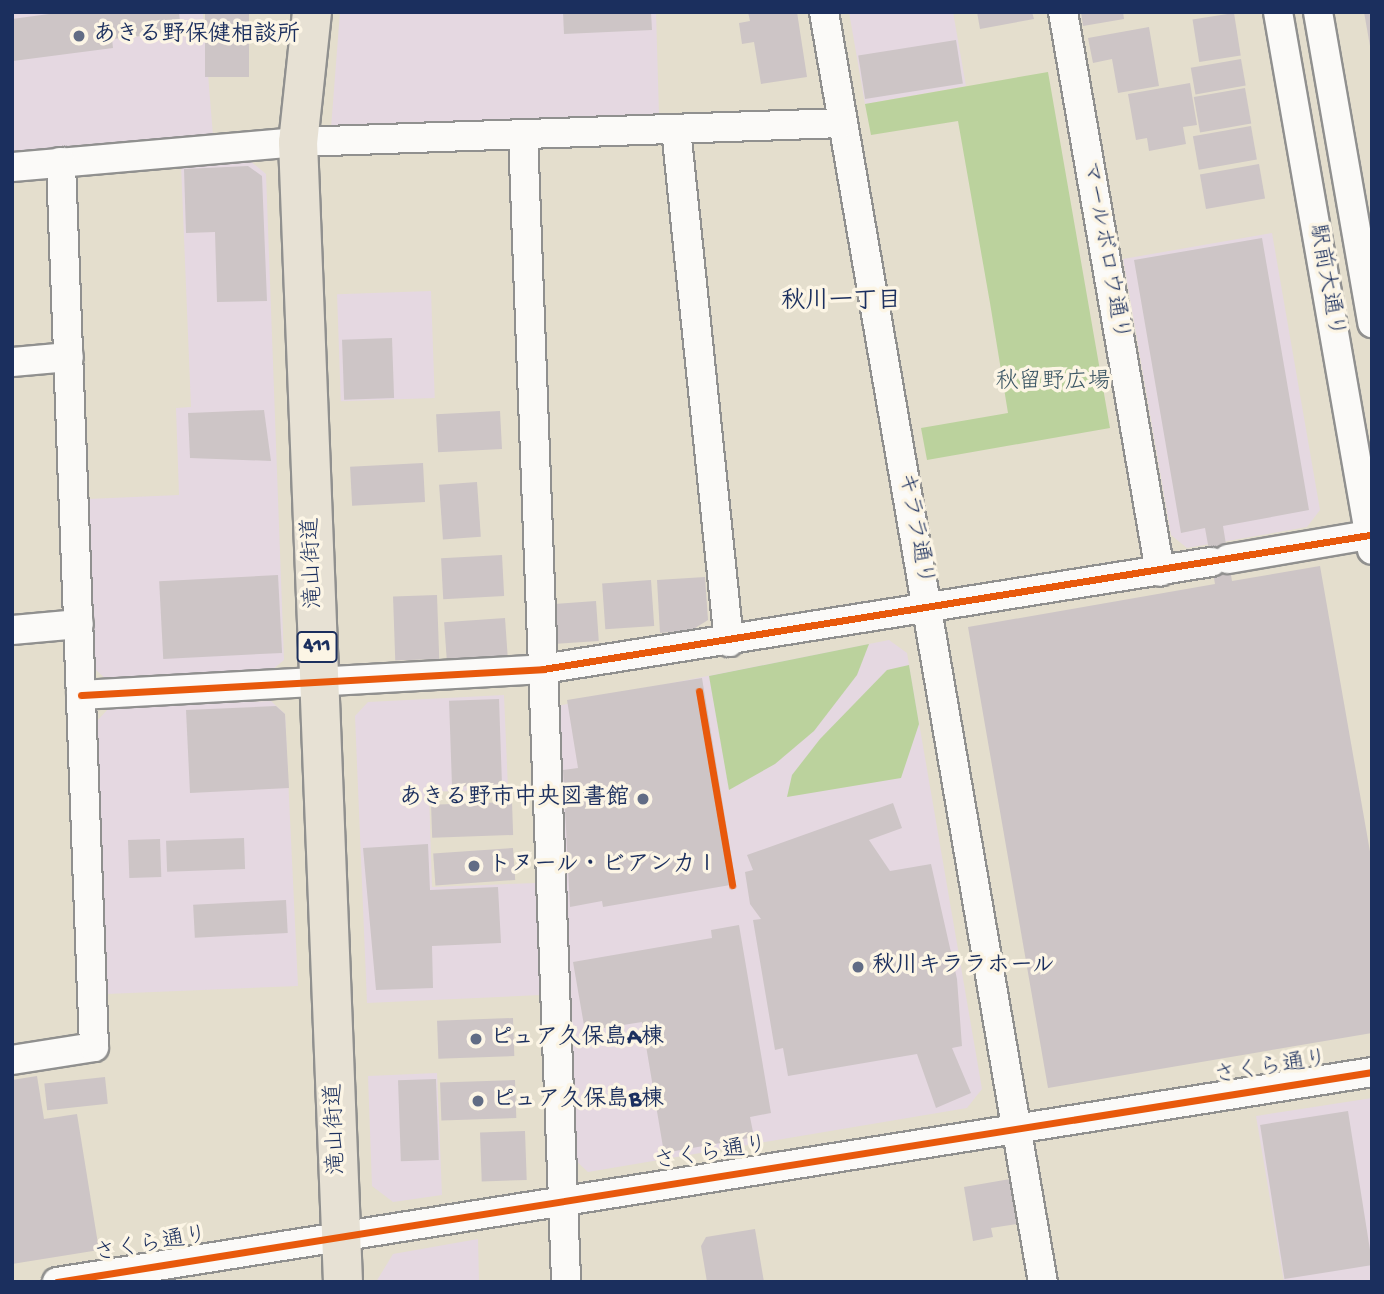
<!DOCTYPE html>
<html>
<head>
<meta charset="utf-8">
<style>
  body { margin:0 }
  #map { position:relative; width:1384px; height:1294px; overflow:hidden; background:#e4decd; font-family:"Gochi Hand","Klee One",sans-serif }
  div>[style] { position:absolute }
  .built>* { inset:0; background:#e5d8e1; transform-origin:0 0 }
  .green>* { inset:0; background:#bbd29d }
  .building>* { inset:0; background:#cdc5c6; transform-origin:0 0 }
  .roads { filter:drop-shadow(2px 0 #90908f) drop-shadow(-2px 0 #90908f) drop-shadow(0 2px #90908f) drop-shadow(0 -2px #90908f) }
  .minor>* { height:28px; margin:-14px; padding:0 14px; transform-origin:14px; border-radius:14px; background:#fbfaf8 }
  .highway>* { height:38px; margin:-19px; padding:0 19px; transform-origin:19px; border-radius:19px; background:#e7e1d4 }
  .cycleway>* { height:7px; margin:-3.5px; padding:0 3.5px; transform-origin:3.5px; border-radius:3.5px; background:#e8590c }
  .dots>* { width:19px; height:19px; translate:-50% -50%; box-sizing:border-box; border:4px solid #fcf5e5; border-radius:50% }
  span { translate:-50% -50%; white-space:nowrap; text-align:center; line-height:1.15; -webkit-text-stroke:7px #fcf5e5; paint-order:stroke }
  .shield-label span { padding:2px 5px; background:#fcf5e5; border:2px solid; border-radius:5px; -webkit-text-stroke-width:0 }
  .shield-label { font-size:21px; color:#1b2f5e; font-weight:700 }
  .poi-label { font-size:23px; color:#1b2f5e; font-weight:700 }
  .left { translate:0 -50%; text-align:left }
  .right { translate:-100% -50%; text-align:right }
  .street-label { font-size:23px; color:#1b2f5e }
  .park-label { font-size:23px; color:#3a5564 }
  .neighbourhood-label { font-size:24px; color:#1b2f5e; font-weight:700 }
  .frame { position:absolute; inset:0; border:14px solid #1b2f5e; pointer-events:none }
</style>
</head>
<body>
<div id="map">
  <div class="built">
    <div style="clip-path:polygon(12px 12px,203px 12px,213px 136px,12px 153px)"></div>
    <div style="clip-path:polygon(340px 12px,656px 12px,659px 115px,331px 128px)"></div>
    <div style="clip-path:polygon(849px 12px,953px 12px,966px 86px,865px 104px)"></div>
    <div style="clip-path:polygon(249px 160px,266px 174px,284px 660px,266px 675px,109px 682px,94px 668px,88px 499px,179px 495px,176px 408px,191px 407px,181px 165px)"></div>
    <div style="clip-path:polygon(1272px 233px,1320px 510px,1307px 527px,1187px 548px,1171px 535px,1123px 259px)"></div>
    <div style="left:431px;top:291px;width:107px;height:94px;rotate:88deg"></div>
    <div style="clip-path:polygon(889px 640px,907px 653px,982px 1089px,967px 1108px,588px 1172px,573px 1158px,557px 706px)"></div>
    <div style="clip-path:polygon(504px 695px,508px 789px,429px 792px,432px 887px,537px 883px,541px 995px,367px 1003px,355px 716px,368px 702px)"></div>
    <div style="clip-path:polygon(271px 701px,285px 714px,298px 986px,106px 994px,96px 722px,110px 707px)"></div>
    <div style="clip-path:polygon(437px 1073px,442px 1195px,393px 1202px,372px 1186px,368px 1076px)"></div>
    <div style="clip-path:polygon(1372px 1098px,1372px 1282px,1284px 1282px,1256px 1116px)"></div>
    <div style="clip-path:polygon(478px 1239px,479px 1282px,376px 1282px,393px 1254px)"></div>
  </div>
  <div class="green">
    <div style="clip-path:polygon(1048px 72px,1110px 428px,927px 460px,921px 428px,1008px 413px,990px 303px,958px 121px,871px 135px,865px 104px)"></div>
    <div style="clip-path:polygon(869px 644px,857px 675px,814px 731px,775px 764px,729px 790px,709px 676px)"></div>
    <div style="clip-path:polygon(909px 665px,919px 724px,901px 778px,787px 797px,792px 775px,820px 739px,887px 670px)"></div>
  </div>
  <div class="building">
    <div style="clip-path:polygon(64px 12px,179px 12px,181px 32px,112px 39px,113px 48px,13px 61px,12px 19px)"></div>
    <div style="left:205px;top:12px;width:44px;height:65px"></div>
    <div style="clip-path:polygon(563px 12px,651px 12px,652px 30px,564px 34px)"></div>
    <div style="clip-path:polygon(748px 12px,797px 12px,807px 77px,761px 84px,754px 42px,742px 44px,739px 23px,750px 21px)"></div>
    <div style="clip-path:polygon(977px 12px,1032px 12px,1034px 19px,980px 29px)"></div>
    <div style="clip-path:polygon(1081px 12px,1123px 12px,1124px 19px,1083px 26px)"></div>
    <div style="clip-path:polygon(1364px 12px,1372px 12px,1372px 46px,1370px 46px)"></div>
    <div style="left:1234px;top:13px;width:43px;height:42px;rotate:81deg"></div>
    <div style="clip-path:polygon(1149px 27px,1159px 86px,1118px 93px,1112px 59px,1093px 63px,1088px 38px)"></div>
    <div style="left:956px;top:40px;width:44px;height:99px;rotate:81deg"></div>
    <div style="left:1241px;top:59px;width:27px;height:51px;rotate:80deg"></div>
    <div style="clip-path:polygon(1190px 83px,1197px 125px,1183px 127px,1186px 144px,1149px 151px,1147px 138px,1136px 140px,1128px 94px)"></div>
    <div style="left:1245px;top:88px;width:36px;height:52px;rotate:80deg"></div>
    <div style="left:1251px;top:126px;width:34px;height:59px;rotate:80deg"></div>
    <div style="left:1259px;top:164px;width:35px;height:60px;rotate:80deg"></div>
    <div style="clip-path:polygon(248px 166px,262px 176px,267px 301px,217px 302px,215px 232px,186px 233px,184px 169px)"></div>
    <div style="clip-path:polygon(1262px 238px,1309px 510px,1223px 526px,1232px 581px,1320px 566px,1372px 863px,1372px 1033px,1048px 1088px,968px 627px,1215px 584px,1205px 528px,1181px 533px,1134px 260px)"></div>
    <div style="left:392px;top:338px;width:60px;height:50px;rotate:88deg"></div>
    <div style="clip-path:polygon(264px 410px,271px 461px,190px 458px,188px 413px)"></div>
    <div style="left:500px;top:411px;width:38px;height:64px;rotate:87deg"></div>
    <div style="left:423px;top:463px;width:39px;height:73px;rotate:87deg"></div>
    <div style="left:477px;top:482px;width:55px;height:38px;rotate:86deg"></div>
    <div style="left:502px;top:555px;width:41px;height:61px;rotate:87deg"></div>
    <div style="left:278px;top:575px;width:78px;height:119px;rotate:87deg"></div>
    <div style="clip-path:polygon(705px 577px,708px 620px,692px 630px,660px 633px,657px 580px)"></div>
    <div style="left:651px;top:580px;width:46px;height:49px;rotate:86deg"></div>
    <div style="left:437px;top:595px;width:64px;height:44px;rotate:88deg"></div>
    <div style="left:596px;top:601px;width:40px;height:42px;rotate:86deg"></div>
    <div style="left:505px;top:618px;width:42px;height:61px;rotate:86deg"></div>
    <div style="clip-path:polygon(702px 678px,736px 884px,603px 907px,602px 901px,570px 907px,563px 770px,578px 768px,567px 700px)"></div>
    <div style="left:499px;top:699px;width:86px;height:50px;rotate:88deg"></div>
    <div style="clip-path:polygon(276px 706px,285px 714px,289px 788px,190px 793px,186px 710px)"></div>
    <div style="left:512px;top:802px;width:33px;height:81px;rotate:88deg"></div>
    <div style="clip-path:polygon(893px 803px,902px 828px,869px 840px,890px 871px,931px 864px,957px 979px,962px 1046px,952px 1048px,971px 1093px,936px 1108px,917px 1054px,788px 1076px,783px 1048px,775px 1050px,753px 920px,761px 919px,750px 904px,745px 872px,753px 870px,747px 855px)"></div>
    <div style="left:244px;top:838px;width:31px;height:78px;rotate:88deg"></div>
    <div style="left:160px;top:839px;width:38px;height:32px;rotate:88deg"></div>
    <div style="clip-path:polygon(428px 844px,430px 890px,498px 887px,501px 943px,432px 946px,433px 988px,376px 990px,363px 848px)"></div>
    <div style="left:513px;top:848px;width:32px;height:80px;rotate:86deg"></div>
    <div style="left:286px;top:900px;width:33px;height:93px;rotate:87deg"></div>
    <div style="clip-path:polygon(739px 925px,771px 1113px,750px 1117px,754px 1137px,664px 1153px,642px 1022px,585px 1031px,573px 962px,712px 938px,711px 930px)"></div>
    <div style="left:513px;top:1018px;width:38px;height:76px;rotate:88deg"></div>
    <div style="clip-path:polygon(37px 1076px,44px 1119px,77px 1114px,99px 1250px,12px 1264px,12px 1080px)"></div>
    <div style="left:105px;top:1077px;width:27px;height:61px;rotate:84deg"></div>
    <div style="left:436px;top:1079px;width:81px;height:38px;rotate:88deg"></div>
    <div style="left:515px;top:1080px;width:38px;height:75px;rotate:88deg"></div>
    <div style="left:1348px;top:1111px;width:156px;height:89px;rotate:81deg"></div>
    <div style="left:525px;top:1131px;width:49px;height:45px;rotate:88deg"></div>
    <div style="clip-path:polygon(1010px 1179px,1017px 1224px,991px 1228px,993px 1237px,973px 1241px,964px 1187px)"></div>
    <div style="clip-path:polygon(755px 1229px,764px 1282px,707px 1282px,701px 1246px,706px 1237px)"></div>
  </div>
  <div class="roads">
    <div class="minor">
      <div style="left:824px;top:12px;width:1289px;rotate:80.22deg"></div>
      <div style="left:1063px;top:12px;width:568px;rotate:80.17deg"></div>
      <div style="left:1278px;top:12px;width:546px;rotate:80.09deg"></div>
      <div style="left:1318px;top:12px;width:316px;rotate:80.1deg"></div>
      <div style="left:676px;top:129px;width:516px;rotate:84.1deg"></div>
      <div style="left:523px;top:134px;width:1149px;rotate:87.85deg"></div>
      <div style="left:12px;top:167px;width:287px;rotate:-5deg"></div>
      <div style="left:298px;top:142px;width:545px;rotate:-2deg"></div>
      <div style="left:12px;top:362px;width:57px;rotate:-5deg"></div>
      <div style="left:1228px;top:559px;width:143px;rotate:-9.7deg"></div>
      <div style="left:12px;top:630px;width:67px;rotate:-5.1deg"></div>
      <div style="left:81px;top:695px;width:463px;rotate:-3.2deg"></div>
      <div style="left:543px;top:669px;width:677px;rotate:-9.1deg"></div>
      <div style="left:12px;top:1060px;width:83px;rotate:-9deg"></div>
      <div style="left:94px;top:1047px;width:886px;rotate:-92.14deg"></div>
      <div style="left:57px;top:1282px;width:1332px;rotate:-9.07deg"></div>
    </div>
    <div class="highway">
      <div style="left:312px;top:12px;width:131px;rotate:96.1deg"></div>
      <div style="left:298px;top:142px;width:1141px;rotate:87.74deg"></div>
    </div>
  </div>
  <div class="cycleway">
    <div style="left:699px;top:691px;width:197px;rotate:80.3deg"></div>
    <div style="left:81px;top:695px;width:463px;rotate:-3.2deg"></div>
    <div style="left:543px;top:669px;width:837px;rotate:-9.21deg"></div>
    <div style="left:57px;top:1282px;width:1332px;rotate:-9.07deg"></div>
  </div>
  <div class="dots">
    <div style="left:79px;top:36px;background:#616c85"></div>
    <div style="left:643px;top:799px;background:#616c85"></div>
    <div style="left:474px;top:866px;background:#616c85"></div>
    <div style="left:858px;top:967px;background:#616c85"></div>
    <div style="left:476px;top:1039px;background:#616c85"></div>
    <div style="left:478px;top:1101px;background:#616c85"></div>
  </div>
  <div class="shield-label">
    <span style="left:317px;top:647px">411</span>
  </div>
  <div class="poi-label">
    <span class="left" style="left:93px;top:36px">あきる野保健相談所</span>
    <span class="right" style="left:629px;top:799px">あきる野市中央図書館</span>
    <span class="left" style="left:488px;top:866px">トヌール・ビアンカⅠ</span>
    <span class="left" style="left:872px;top:967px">秋川キララホール</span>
    <span class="left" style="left:490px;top:1039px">ピュア久保島A棟</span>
    <span class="left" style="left:492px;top:1101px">ピュア久保島B棟</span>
  </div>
  <div class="street-label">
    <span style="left:1104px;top:251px;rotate:80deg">マールボロウ通り</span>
    <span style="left:1325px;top:281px;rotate:80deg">駅前大通り</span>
    <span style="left:914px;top:529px;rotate:80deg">キララ通り</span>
    <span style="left:314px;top:563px;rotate:-92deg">滝山街道</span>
    <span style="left:1271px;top:1069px;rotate:-9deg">さくら通り</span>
    <span style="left:337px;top:1129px;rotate:-92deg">滝山街道</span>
    <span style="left:711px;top:1155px;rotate:-9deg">さくら通り</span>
    <span style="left:151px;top:1246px;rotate:-10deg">さくら通り</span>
  </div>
  <div class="park-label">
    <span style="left:1053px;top:383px">秋留野広場</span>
  </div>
  <div class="neighbourhood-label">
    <span style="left:841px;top:303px">秋川一丁目</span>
  </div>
  <div class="frame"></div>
</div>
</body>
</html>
